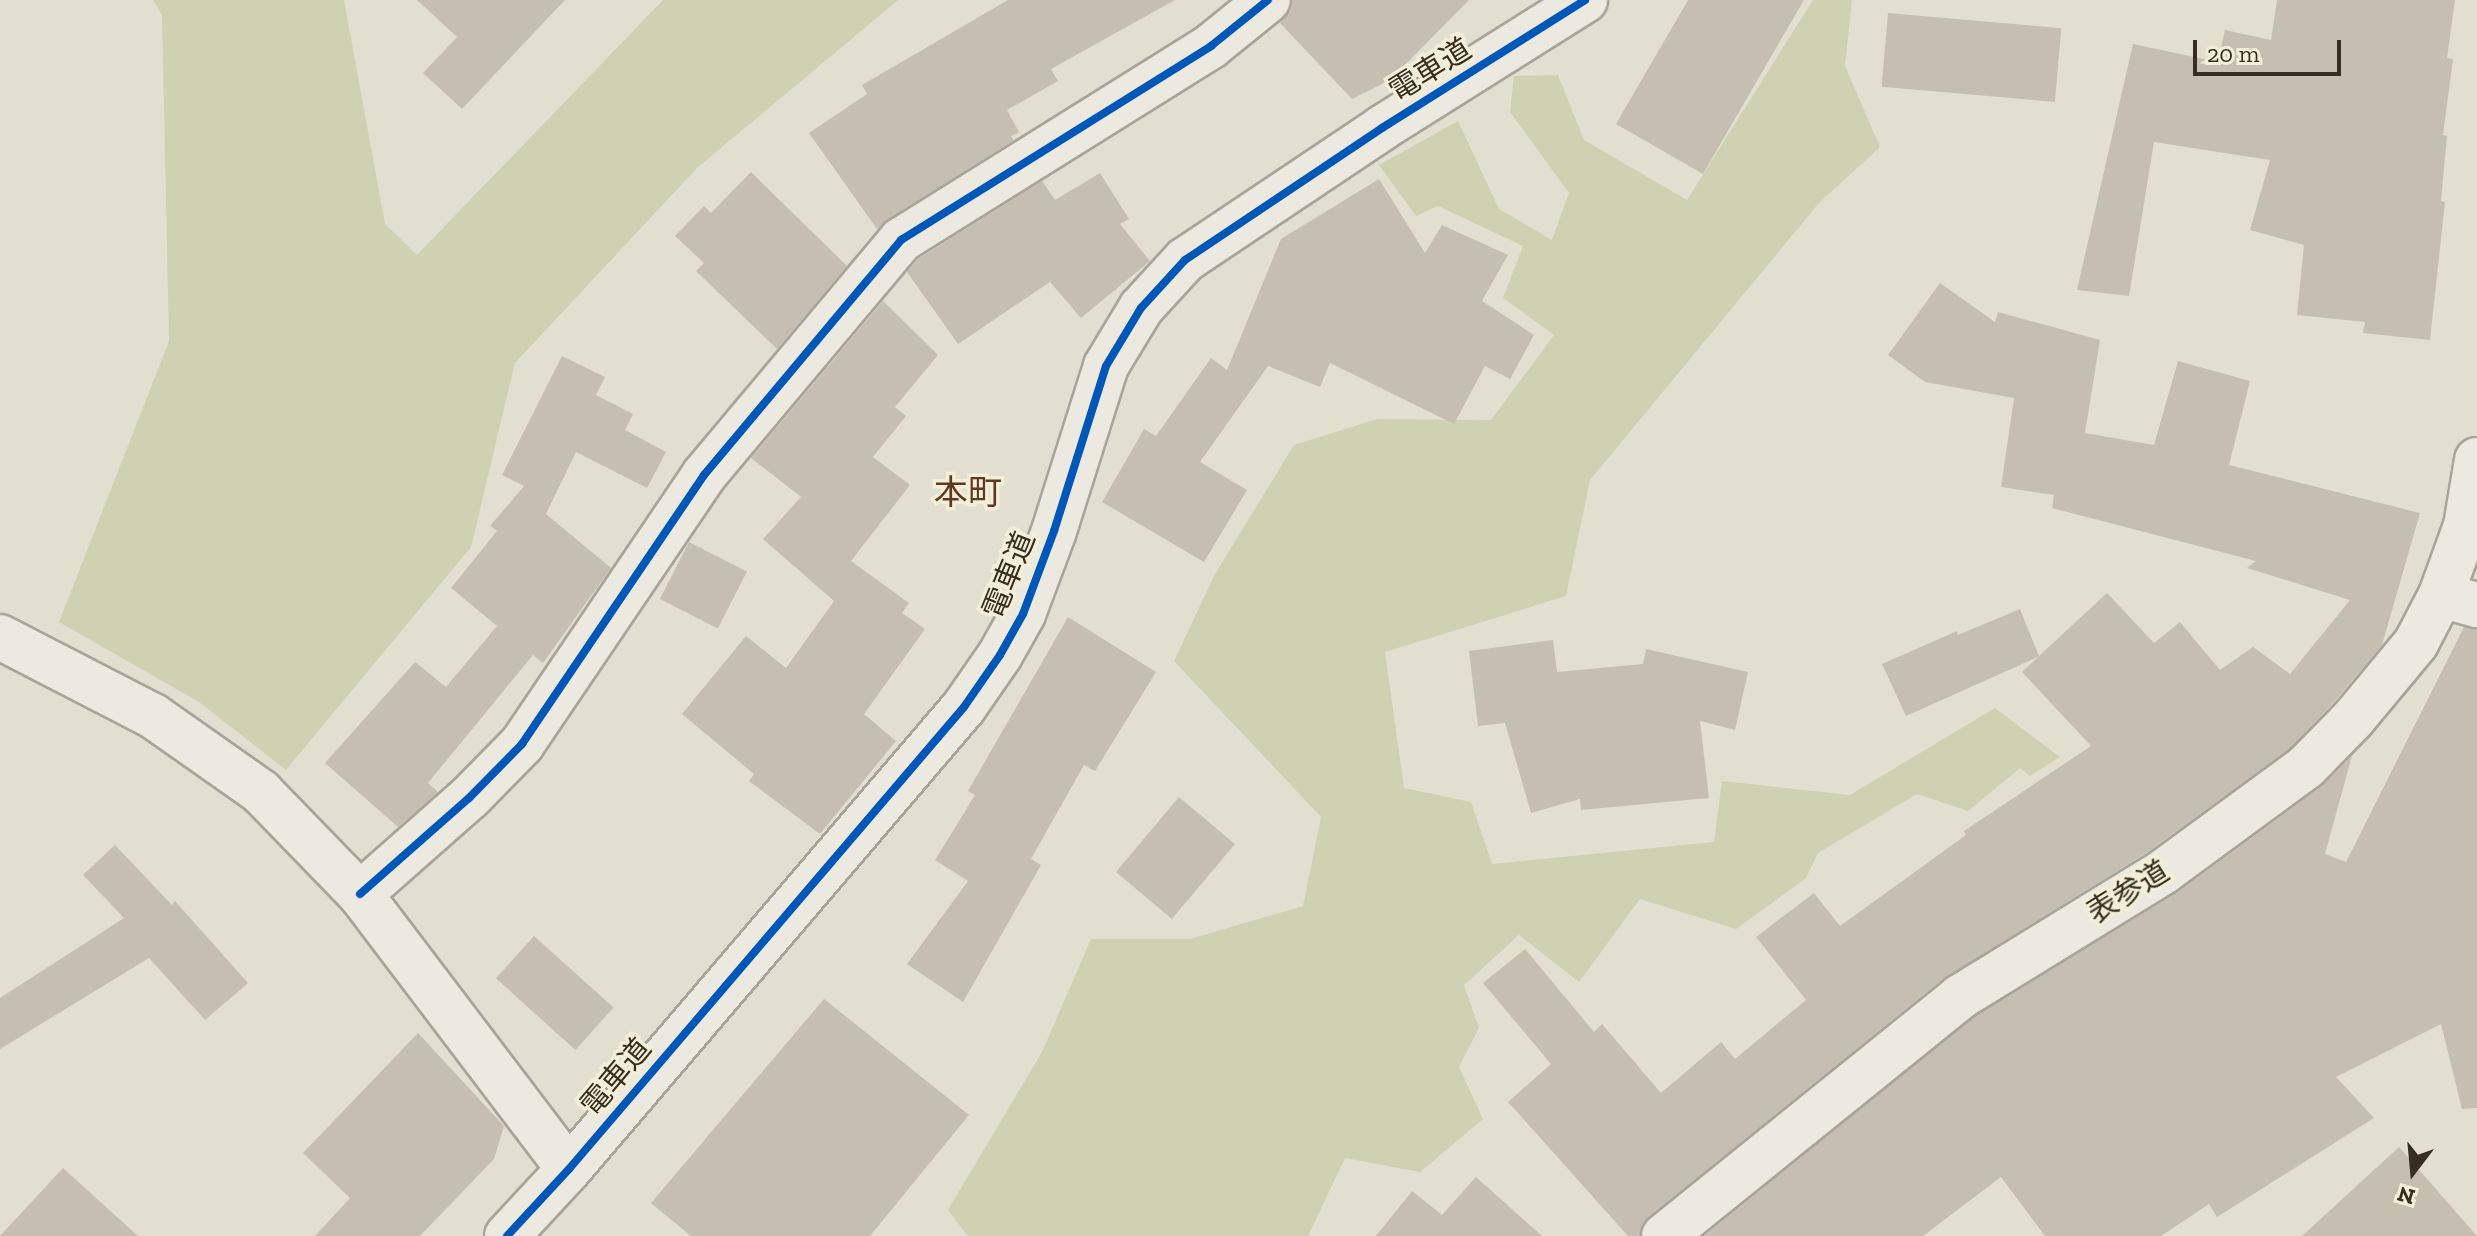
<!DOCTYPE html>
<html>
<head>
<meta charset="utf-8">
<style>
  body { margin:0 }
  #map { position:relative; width:2477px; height:1236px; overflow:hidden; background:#e2dfd0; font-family:"Zilla Slab","Noto Sans JP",serif }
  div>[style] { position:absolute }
  .green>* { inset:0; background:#ced2b3 }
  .building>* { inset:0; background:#c6bfb1; transform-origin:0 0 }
  .roads { filter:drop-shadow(2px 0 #a8a498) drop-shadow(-2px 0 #a8a498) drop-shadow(0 2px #a8a498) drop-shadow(0 -2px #a8a498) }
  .street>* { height:44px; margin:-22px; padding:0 22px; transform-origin:22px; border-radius:22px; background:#ebe9e0 }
  .secondary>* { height:44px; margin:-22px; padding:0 22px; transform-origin:22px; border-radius:22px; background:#ebe9e0 }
  .cycleway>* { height:8px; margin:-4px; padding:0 4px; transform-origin:4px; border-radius:4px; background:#0057b8 }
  span { translate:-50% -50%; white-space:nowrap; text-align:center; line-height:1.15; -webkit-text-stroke:7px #f3eed7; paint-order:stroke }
  .street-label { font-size:30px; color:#372e21 }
  .quarter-label { font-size:34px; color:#5f3824 }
  .north { position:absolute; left:2373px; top:1132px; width:80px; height:80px; -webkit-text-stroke:6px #f3eed7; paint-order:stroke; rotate:196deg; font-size:22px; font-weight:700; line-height:32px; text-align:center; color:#372e21 }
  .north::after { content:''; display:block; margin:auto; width:28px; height:36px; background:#372e21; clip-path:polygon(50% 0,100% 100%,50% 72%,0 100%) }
  .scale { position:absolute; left:2193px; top:40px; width:148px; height:36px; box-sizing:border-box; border:4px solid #372e21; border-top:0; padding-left:10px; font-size:24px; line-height:28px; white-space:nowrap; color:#372e21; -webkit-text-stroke:6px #f3eed7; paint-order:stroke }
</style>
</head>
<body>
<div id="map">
  <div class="green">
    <div style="clip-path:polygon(153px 0,344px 0,385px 224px,417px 255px,663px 0,898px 0,697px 168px,515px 363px,471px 547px,286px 770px,199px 702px,59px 622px,169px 341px,162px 15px)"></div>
    <div style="clip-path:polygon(1813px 0,1852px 0,1845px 66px,1880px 147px,1819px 203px,1590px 480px,1566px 596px,1385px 652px,1404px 788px,1471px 802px,1492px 864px,1714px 842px,1722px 781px,1850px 795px,1995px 708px,2060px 757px,2030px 776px,2020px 768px,1968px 811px,1917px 794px,1818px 853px,1806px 878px,1736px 929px,1640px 899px,1579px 982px,1519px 935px,1464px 985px,1479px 1028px,1459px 1067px,1483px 1119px,1420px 1172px,1345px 1158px,1308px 1236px,968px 1236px,948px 1210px,1042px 1052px,1091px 939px,1190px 939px,1303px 906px,1321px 817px,1174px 661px,1215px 574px,1294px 445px,1377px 419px,1491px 420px,1554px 335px,1503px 298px,1523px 246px,1438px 206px,1416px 216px,1379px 165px,1458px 121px,1499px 209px,1552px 240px,1569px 193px,1510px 112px,1514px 76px,1558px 75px,1584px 140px,1687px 200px)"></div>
  </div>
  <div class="building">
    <div style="clip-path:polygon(417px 0,565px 0,462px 109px,423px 73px,457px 37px)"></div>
    <div style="clip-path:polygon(1008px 0,1175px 0,1051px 69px,1058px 81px,1007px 110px,1019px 132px,1011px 136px,1014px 140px,888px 219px,877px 229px,809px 133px,867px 94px,862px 85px)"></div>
    <div style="clip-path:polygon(1292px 0,1469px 0,1390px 80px,1352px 99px,1280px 23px,1291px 10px)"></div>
    <div style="clip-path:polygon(1688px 0,1804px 0,1703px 174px,1616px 124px)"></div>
    <div style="clip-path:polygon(2277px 0,2455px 0,2447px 58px,2453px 59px,2443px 135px,2447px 136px,2441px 201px,2445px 202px,2430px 340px,2363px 333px,2365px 322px,2297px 315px,2304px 245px,2250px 230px,2270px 160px,2154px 142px,2129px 296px,2077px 290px,2133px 44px,2218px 62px,2225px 30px,2271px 40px)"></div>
    <div style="left:1888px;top:13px;width:174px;height:74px;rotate:5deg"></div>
    <div style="clip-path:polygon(751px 172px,847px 266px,777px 349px,696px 271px,704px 263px,675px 236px,704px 206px,711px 213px)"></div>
    <div style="clip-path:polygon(1100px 173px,1129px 219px,1120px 224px,1150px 261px,1081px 318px,1050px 282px,958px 344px,907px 272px,918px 259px,1042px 181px,1055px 200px)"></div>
    <div style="clip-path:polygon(1379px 179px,1425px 253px,1442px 225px,1508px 255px,1482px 301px,1534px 335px,1510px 379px,1485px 366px,1454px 424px,1330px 363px,1320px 387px,1268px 366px,1200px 462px,1247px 490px,1204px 562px,1102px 502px,1144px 429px,1156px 436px,1211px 358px,1227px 370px,1281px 239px)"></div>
    <div style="clip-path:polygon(1940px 283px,1995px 322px,1998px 312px,2100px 340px,2085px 433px,2154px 445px,2178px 361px,2250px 381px,2229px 465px,2420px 513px,2382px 645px,2334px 702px,2290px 748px,2149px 851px,1944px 978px,1648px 1217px,1640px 1236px,1628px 1236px,1508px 1102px,1551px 1064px,1483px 983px,1525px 949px,1594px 1032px,1602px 1024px,1661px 1093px,1721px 1042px,1735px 1059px,1806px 1000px,1756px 937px,1814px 893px,1840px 926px,1966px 835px,1964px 831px,2091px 746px,2022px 672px,2038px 657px,1906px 716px,1882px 664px,1957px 631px,1958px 635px,2020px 609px,2039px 656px,2107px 593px,2154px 643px,2180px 622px,2220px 670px,2253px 647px,2290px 674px,2350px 600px,2247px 568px,2256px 561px,2052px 508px,2054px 495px,2001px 487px,2014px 398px,1925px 382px,1888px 355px)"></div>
    <div style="clip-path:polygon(883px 301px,938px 355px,895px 407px,906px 416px,873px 457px,910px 485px,851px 561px,909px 603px,902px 613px,925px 629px,864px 714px,896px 741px,820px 834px,749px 781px,754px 774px,682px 714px,746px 636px,786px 668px,834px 601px,763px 539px,801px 497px,751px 458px)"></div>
    <div style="clip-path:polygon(562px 356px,605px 377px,596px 395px,633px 414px,625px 430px,666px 452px,647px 488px,576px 452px,546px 514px,611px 568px,543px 663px,533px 655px,428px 783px,438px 792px,398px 827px,325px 763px,415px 662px,446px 687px,497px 626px,451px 588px,497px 531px,490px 526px,524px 486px,502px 475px)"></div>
    <div style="left:689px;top:542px;width:65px;height:64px;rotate:27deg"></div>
    <div style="clip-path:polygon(1068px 617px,1156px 672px,1095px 771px,1084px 765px,1031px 859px,1041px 865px,963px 1002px,907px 964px,968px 881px,935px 860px,975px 795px,968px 791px)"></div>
    <div style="clip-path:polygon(2464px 627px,2477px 629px,2477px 1108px,2462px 1109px,2441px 1024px,2336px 1077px,2374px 1118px,2217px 1217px,2209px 1204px,2161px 1236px,2045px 1236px,2001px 1177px,1923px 1236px,1704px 1236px,1974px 1017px,2178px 892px,2321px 787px,2352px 756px,2325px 854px,2346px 862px)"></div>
    <div style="clip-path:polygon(1553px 640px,1557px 672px,1643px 664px,1646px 649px,1748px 672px,1735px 730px,1700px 721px,1709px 798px,1581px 810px,1580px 799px,1531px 813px,1505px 723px,1478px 726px,1469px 651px)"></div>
    <div style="left:1179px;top:797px;width:73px;height:98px;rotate:40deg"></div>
    <div style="clip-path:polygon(115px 845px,172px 905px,175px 901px,248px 983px,205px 1020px,149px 958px,0 1049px,0 998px,124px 918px,83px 875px)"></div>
    <div style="left:534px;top:936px;width:107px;height:57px;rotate:42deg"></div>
    <div style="clip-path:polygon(824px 999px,969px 1115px,870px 1236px,691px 1236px,651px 1203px)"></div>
    <div style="clip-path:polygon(418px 1033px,504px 1126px,494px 1159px,420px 1236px,315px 1236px,350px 1198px,303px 1153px)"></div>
    <div style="clip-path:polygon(2399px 1147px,2477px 1236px,2302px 1236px)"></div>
    <div style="clip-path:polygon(63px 1168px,138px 1236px,0 1236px)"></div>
    <div style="clip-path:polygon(1476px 1177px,1542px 1236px,1376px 1236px,1412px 1191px,1442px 1215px)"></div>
  </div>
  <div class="roads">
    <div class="street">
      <div style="left:0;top:637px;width:172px;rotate:27.3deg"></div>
      <div style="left:153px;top:716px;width:132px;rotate:35.1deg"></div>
      <div style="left:261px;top:792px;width:142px;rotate:45.9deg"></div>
      <div style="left:360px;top:894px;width:345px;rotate:52.8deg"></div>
      <div style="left:360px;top:894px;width:145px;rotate:-41.4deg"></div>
      <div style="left:469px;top:798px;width:76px;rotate:-45.5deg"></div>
      <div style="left:522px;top:744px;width:325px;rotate:-55.9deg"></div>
      <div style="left:704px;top:475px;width:307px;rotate:-50deg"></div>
      <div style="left:901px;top:240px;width:366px;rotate:-32deg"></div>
      <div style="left:1211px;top:46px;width:73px;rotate:-38.9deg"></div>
      <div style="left:1664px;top:1236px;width:380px;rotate:-38.9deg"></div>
      <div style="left:1960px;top:997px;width:238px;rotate:-31.6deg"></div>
      <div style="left:2163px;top:872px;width:177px;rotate:-36.3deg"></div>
      <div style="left:2306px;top:767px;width:67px;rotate:-45.6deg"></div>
      <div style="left:2353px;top:719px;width:99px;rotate:-50.3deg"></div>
      <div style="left:2416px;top:643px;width:54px;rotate:-62.5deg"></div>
      <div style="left:2441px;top:595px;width:73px;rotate:-70.1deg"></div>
      <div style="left:2466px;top:526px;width:67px;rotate:-80.5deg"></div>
    </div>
    <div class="secondary">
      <div style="left:2441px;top:595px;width:37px;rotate:16deg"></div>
      <div style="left:507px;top:1236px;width:91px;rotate:-47.2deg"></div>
      <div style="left:569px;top:1169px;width:608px;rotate:-49.47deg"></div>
      <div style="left:964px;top:707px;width:63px;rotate:-55.3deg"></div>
      <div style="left:1000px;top:655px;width:47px;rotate:-60.7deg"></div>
      <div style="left:1023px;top:614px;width:89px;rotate:-69.5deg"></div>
      <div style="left:1054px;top:531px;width:173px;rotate:-72.5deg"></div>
      <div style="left:1106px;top:366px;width:68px;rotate:-58.9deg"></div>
      <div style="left:1141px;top:308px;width:65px;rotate:-47.5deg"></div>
      <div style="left:1185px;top:260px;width:237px;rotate:-33.8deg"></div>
      <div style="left:1382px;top:128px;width:240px;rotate:-32.2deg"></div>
    </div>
  </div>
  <div class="cycleway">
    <div style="left:360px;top:894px;width:145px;rotate:-41.4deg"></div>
    <div style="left:469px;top:798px;width:76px;rotate:-45.5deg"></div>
    <div style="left:522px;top:744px;width:325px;rotate:-55.9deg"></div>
    <div style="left:704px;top:475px;width:307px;rotate:-50deg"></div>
    <div style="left:901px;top:240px;width:366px;rotate:-32deg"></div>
    <div style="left:1211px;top:46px;width:73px;rotate:-38.9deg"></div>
    <div style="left:507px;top:1236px;width:91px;rotate:-47.2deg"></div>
    <div style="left:569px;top:1169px;width:608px;rotate:-49.47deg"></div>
    <div style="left:964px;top:707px;width:63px;rotate:-55.3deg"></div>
    <div style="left:1000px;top:655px;width:47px;rotate:-60.7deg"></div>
    <div style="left:1023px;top:614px;width:89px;rotate:-69.5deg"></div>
    <div style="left:1054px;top:531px;width:173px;rotate:-72.5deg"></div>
    <div style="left:1106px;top:366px;width:68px;rotate:-58.9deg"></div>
    <div style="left:1141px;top:308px;width:65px;rotate:-47.5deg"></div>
    <div style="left:1185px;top:260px;width:237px;rotate:-33.8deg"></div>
    <div style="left:1382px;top:128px;width:240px;rotate:-32.2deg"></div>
  </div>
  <div class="street-label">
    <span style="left:1430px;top:70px;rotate:-32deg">電車道</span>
    <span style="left:1009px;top:575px;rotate:-68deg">電車道</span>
    <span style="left:2128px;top:892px;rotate:-32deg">表参道</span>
    <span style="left:616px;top:1077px;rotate:-50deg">電車道</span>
  </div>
  <div class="quarter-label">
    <span style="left:968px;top:493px">本町</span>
  </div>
  <div class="north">N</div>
  <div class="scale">20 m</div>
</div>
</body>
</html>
